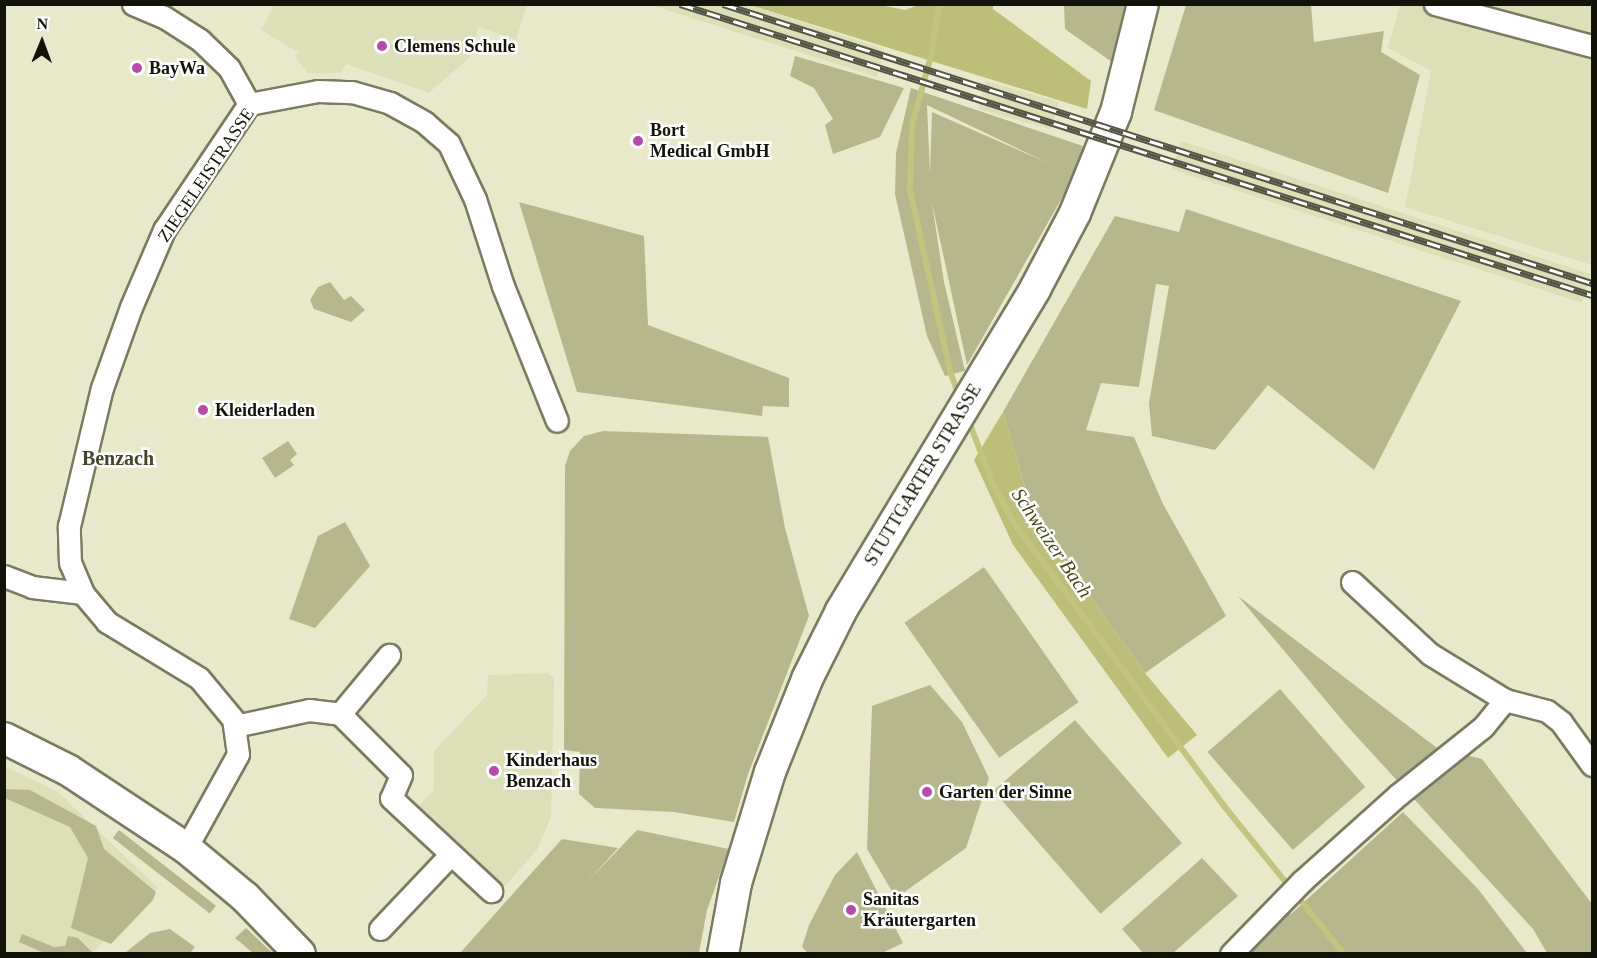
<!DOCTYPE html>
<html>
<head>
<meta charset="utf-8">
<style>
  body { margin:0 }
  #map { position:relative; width:1597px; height:958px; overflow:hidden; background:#e8e9ca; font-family:"Times New Roman",serif }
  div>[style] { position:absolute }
  .built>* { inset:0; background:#dddfb9; transform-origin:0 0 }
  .green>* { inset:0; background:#b6b78d; transform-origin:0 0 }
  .forest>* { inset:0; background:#bdbe7a }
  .stream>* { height:6px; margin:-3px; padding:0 3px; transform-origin:3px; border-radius:3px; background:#c2c47f }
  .roads { filter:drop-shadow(2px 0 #7a7b5f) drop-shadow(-2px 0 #7a7b5f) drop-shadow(0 2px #7a7b5f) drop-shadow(0 -2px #7a7b5f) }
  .street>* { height:21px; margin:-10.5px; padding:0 10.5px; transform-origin:10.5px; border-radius:10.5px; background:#fff }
  .secondary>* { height:30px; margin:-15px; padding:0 15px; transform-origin:15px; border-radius:15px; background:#fff }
  .rail>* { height:7px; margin-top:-3.5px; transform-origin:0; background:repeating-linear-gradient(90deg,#fff 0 14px,#545544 0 28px); box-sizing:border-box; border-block:2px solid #545544 }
  .dots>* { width:16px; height:16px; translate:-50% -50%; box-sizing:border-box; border:3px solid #fff; border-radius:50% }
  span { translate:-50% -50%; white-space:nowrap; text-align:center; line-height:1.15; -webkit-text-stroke:5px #fff; paint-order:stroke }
  .poi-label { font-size:18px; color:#131409; font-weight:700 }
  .left { translate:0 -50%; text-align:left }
  .street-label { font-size:18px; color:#131409 }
  .neighbourhood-label { font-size:20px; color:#46462c; font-weight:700 }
  .water-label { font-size:20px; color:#494a16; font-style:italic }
  .frame { position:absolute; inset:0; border:6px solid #131409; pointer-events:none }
  .north { position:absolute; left:12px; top:12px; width:60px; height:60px; -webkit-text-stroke:4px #fff; paint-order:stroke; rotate:1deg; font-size:16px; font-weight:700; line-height:24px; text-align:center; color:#131409 }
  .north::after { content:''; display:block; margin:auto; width:21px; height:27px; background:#131409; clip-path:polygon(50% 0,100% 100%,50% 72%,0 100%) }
</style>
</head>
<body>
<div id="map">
  <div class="built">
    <div style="clip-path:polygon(274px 5px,274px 4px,527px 5px,516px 40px,479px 27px,470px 57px,429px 93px,346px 64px,341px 73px,308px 73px,294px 56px,299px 53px,261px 30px)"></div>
    <div style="clip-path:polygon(651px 5px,750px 5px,884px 49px,877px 77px)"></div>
    <div style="clip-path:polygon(1400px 5px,1592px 5px,1592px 265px,1405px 207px,1431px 71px,1388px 48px)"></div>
    <div style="left:986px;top:81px;width:76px;height:29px;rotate:16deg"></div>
    <div style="left:1181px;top:141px;width:431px;height:30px;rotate:18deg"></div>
    <div style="clip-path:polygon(548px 673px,554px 679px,551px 817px,537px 850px,504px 887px,498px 887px,416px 809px,434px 790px,434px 751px,487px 695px,488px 675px)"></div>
    <div style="clip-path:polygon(4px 766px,58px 792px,158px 888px,92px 953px,5px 953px)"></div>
  </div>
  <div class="green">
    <div style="clip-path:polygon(1064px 5px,1129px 5px,1112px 62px,1065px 29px)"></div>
    <div style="clip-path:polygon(1186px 5px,1311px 5px,1314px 42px,1384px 31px,1381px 52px,1420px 75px,1388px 193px,1154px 110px)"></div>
    <div style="clip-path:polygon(795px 56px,904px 88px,880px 137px,833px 154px,825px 125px,833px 119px,814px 88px,790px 76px)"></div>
    <div style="clip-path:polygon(evenodd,911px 88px,1083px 146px,1075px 175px,967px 365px,932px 203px,944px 282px,965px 371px,945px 376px,927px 336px,895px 194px,896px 153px,911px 88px,927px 105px,1048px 163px,932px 112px,930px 174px,927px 105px)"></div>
    <div style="clip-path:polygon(519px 202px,644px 236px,648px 325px,789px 378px,789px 407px,763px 406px,762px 416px,577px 392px)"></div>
    <div style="clip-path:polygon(1186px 209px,1461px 301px,1374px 470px,1268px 385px,1215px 450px,1152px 436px,1149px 403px,1169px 286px,1156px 284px,1139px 387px,1101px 383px,1086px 430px,1134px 437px,1163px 504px,1226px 616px,1145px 673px,1034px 518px,1003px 412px,1115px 216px,1179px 232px)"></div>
    <div style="clip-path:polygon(330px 282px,344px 300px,351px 296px,365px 310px,351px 322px,314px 309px,310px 300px,318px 287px)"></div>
    <div style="clip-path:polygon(603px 431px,768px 437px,785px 528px,809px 616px,748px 774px,734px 822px,674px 812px,595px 808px,579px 794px,580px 752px,564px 750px,565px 466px,570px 451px,584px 436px)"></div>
    <div style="clip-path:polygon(288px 441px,297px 454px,290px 460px,294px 465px,275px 478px,262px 458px)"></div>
    <div style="clip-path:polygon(345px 522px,370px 566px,315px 628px,289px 619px,318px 536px)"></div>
    <div style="left:984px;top:567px;width:165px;height:97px;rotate:55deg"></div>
    <div style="clip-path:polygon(1238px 596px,1437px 748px,1482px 759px,1592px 904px,1592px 953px,1547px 953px,1533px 929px,1348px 727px)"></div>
    <div style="clip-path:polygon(930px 685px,962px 722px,989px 778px,966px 848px,896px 898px,867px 849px,872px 706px)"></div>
    <div style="left:1280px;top:689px;width:130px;height:96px;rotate:49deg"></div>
    <div style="left:1075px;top:720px;width:163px;height:108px;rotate:49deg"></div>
    <div style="clip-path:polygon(5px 789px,30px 790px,96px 826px,104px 849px,156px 892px,153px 900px,111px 944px,71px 928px,88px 858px,70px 827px,5px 798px)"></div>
    <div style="clip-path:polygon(1403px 812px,1478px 889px,1527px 953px,1248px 953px,1288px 912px,1291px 914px)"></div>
    <div style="left:119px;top:830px;width:123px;height:10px;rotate:38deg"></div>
    <div style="clip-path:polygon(637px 830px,729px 849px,707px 910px,699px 953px,460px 953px,562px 839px,618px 848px,589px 880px)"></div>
    <div style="clip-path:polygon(857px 852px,903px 943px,882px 953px,808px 953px,802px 947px,809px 925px,835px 875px)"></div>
    <div style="clip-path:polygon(1202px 858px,1238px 896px,1173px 953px,1143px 953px,1122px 929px)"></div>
    <div style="clip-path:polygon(246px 928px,267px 948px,273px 953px,253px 953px,235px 938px)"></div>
    <div style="clip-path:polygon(170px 929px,195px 947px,190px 953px,125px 953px,150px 933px)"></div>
    <div style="clip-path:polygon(22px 934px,54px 947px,65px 946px,68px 936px,78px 938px,93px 953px,44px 953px,19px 942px)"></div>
  </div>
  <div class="forest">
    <div style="clip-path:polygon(880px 5px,905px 10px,919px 5px,993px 5px,993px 9px,1091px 81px,1087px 109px,750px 5px)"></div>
    <div style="clip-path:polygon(1003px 412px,1034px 518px,1145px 673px,1197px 735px,1168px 758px,1013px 545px,974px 460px)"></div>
  </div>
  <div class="stream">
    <div style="left:939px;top:4px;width:53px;rotate:98.7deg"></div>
    <div style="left:931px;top:56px;width:72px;rotate:105.4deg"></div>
    <div style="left:912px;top:125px;width:65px;rotate:91.8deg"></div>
    <div style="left:910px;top:190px;width:185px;rotate:77.5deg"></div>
    <div style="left:950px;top:371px;width:27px;rotate:70deg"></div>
    <div style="left:968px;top:419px;width:67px;rotate:69.1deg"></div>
    <div style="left:992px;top:482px;width:47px;rotate:61.8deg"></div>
    <div style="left:1014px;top:523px;width:352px;rotate:53.4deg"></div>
    <div style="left:1224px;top:806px;width:191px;rotate:51deg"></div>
  </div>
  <div class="roads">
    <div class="street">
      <div style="left:133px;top:4px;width:34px;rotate:23deg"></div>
      <div style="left:164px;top:17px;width:43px;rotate:32.6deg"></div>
      <div style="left:200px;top:40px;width:40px;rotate:44deg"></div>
      <div style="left:229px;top:68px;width:41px;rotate:60.9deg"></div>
      <div style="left:1435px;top:4px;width:163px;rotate:15deg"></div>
      <div style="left:4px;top:576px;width:30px;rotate:21deg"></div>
      <div style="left:32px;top:587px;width:51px;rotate:6.7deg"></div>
      <div style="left:1352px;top:582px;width:106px;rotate:42.7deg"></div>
      <div style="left:1430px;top:654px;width:88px;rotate:31.5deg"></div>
      <div style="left:1505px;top:700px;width:43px;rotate:14.7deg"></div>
      <div style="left:1547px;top:711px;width:18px;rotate:38deg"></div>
      <div style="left:1561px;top:722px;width:53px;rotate:54.2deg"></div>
      <div style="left:340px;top:714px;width:77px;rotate:-50.3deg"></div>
      <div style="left:235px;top:726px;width:76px;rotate:-12.2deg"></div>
      <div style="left:309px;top:710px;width:31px;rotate:7deg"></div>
      <div style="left:340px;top:714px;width:86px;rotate:45deg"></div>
      <div style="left:401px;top:775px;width:25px;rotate:113deg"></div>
      <div style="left:391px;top:798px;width:137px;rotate:42.9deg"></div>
      <div style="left:186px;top:848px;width:107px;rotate:-61deg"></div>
      <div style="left:238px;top:754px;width:35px;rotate:-98deg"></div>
      <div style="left:233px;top:719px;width:53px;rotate:-129.7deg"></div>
      <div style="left:199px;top:678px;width:108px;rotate:-148.7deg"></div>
      <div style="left:107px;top:622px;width:38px;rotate:-130deg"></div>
      <div style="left:83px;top:593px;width:33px;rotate:-113deg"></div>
      <div style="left:70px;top:563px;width:37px;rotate:-92deg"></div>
      <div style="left:69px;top:526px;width:142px;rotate:-76.6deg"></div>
      <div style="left:102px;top:388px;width:86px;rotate:-70.3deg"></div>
      <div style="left:131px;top:307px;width:84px;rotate:-66.8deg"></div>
      <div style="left:164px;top:230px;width:152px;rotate:-56deg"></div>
      <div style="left:249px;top:104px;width:70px;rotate:-10.7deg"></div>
      <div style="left:318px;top:91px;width:34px;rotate:2deg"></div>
      <div style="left:352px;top:92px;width:40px;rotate:16deg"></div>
      <div style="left:390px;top:103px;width:39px;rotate:29deg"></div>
      <div style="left:424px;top:122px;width:33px;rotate:41deg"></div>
      <div style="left:449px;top:144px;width:61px;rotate:64.7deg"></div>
      <div style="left:475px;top:199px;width:91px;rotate:72.2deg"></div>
      <div style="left:503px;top:286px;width:145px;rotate:68.2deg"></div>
      <div style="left:380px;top:929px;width:103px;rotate:-46.6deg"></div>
      <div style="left:1231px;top:954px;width:102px;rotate:-45.8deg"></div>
      <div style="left:1302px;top:881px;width:129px;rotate:-41.9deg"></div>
      <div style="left:1398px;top:795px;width:109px;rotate:-38.7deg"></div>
      <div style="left:1483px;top:727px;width:35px;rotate:-51deg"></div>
    </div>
    <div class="secondary">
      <div style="left:4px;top:738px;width:72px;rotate:26.6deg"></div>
      <div style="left:68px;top:770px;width:141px;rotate:33.5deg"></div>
      <div style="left:186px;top:848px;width:77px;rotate:39.7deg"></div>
      <div style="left:245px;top:897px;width:79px;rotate:46deg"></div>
      <div style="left:723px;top:954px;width:72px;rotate:-79.6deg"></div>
      <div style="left:736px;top:883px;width:116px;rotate:-73deg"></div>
      <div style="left:770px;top:772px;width:102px;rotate:-68.2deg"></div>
      <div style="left:808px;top:677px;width:74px;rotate:-63.4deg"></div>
      <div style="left:841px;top:611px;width:376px;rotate:-58.9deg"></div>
      <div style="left:1035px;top:289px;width:86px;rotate:-62.2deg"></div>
      <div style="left:1075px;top:213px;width:109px;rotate:-67.9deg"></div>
      <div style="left:1116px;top:112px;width:111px;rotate:-76deg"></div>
    </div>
  </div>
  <div class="rail">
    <div style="left:680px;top:4px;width:957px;rotate:17.7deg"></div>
    <div style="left:723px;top:4px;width:913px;rotate:17.8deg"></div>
  </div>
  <div class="dots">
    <div style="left:382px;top:46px;background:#b64bac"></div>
    <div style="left:137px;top:68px;background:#b64bac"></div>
    <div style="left:638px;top:141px;background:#b64bac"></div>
    <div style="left:203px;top:410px;background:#b64bac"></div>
    <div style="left:494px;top:771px;background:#b64bac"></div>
    <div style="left:927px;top:792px;background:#b64bac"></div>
    <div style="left:851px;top:910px;background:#b64bac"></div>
  </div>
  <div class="poi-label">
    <span class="left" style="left:394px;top:46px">Clemens Schule</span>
    <span class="left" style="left:149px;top:68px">BayWa</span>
    <span class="left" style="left:650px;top:141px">Bort<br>Medical GmbH</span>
    <span class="left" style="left:215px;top:410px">Kleiderladen</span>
    <span class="left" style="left:506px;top:771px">Kinderhaus<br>Benzach</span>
    <span class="left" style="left:939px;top:792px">Garten der Sinne</span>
    <span class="left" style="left:863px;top:910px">Sanitas<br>Kräutergarten</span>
  </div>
  <div class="street-label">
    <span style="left:206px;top:175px;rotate:-56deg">ZIEGELEISTRASSE</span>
    <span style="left:923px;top:475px;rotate:-59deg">STUTTGARTER STRASSE</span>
  </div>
  <div class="neighbourhood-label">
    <span style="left:118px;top:458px">Benzach</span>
  </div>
  <div class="water-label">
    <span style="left:1052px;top:543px;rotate:56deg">Schweizer Bach</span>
  </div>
  <div class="frame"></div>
  <div class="north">N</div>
</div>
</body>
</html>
